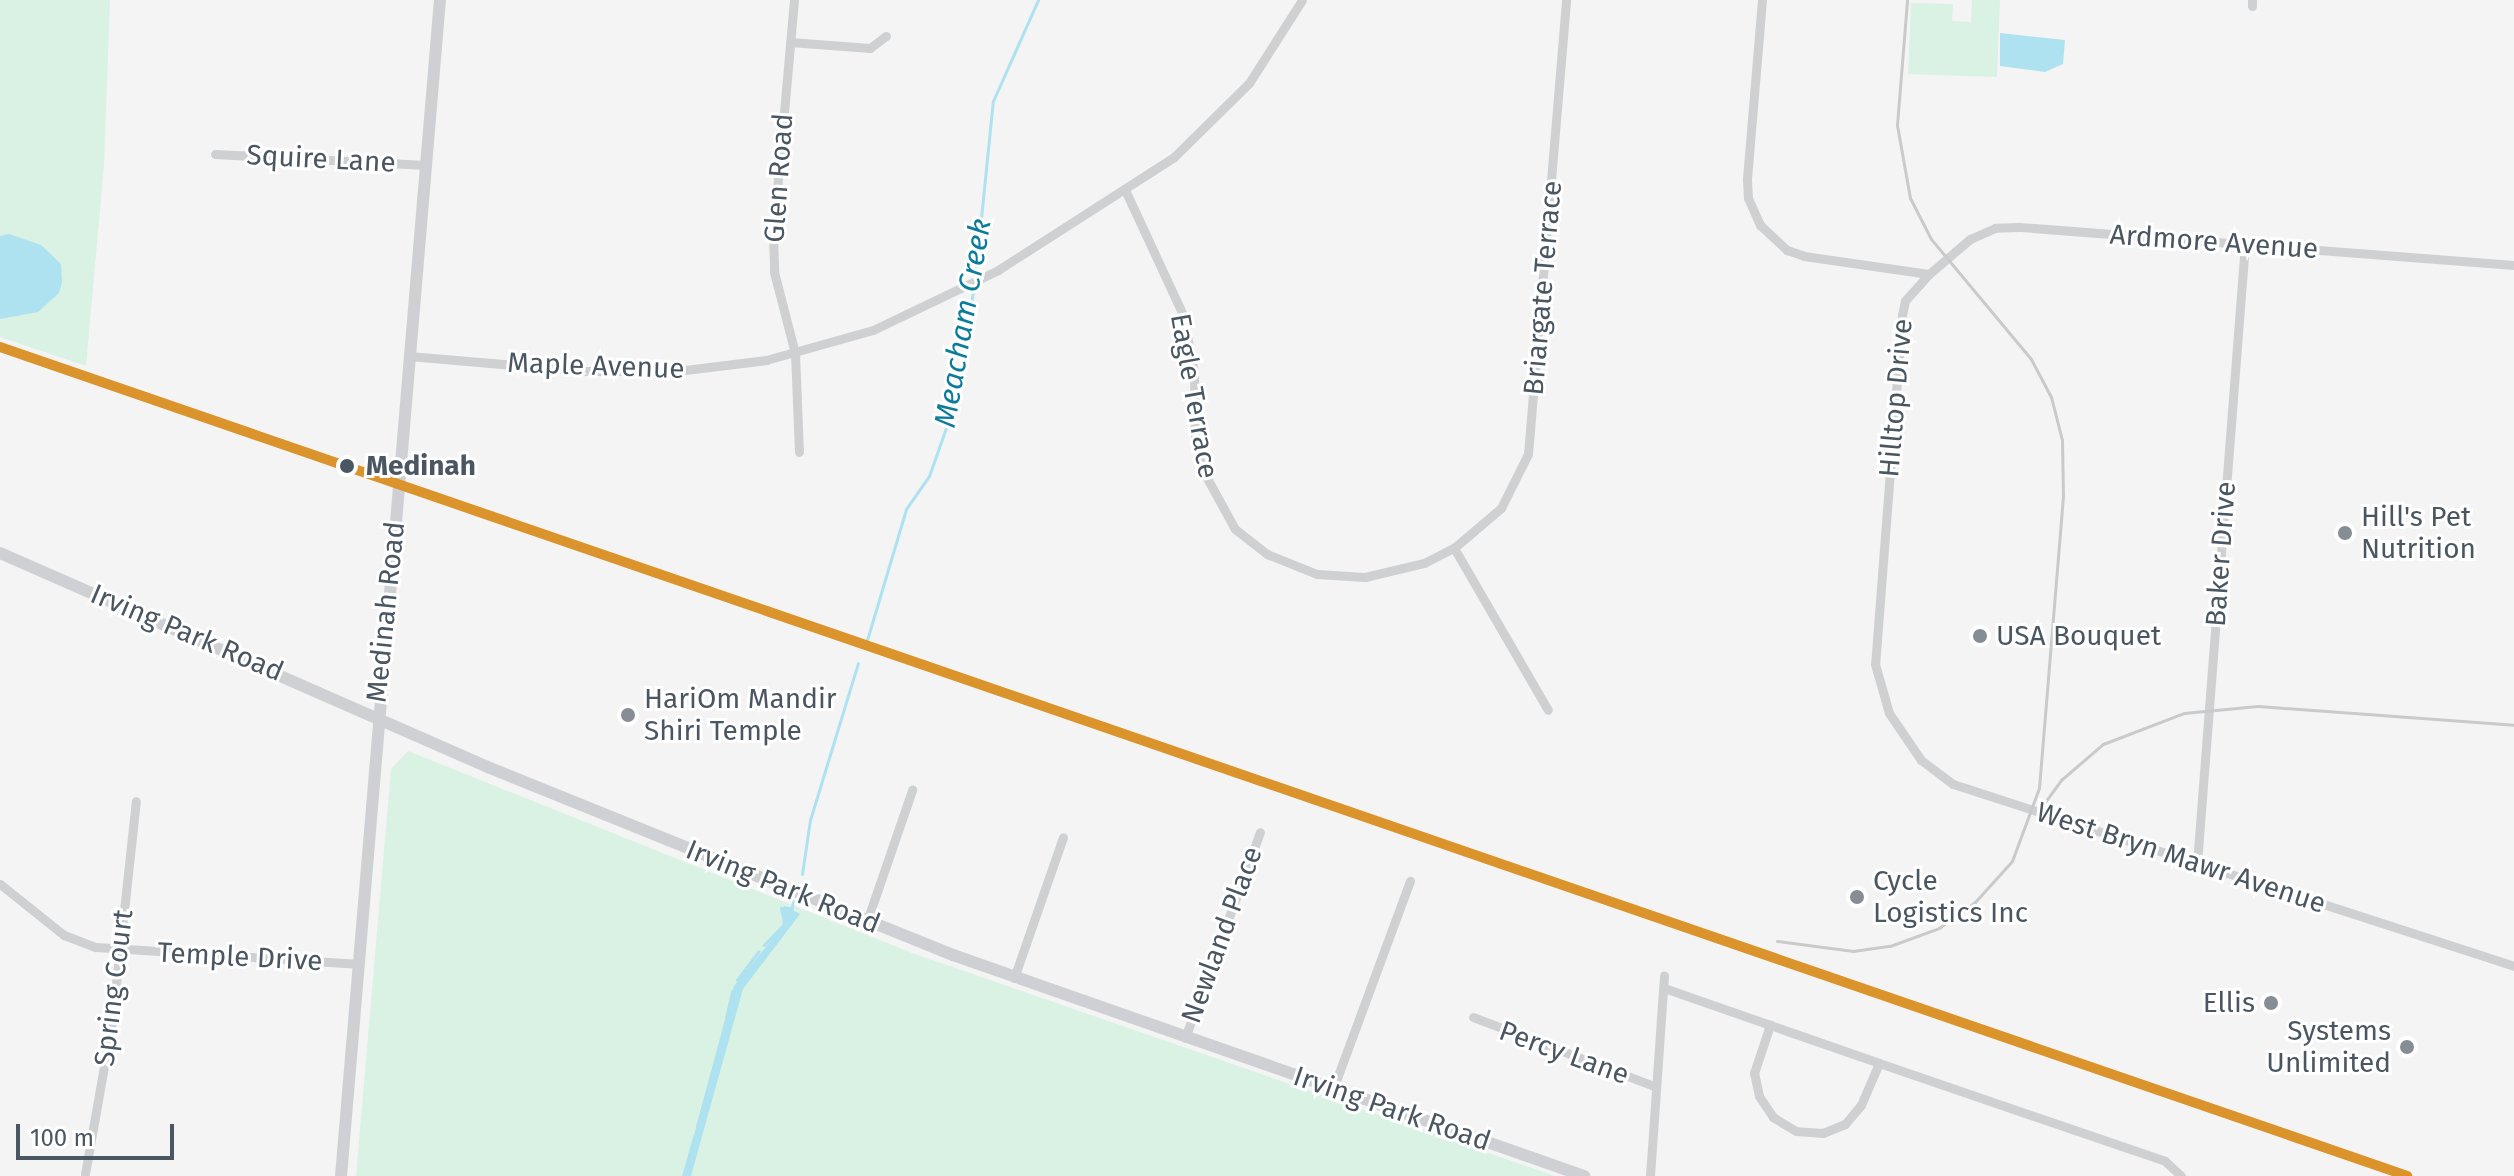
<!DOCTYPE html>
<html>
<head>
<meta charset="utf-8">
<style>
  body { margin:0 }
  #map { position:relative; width:2514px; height:1176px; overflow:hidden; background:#f4f4f4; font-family:"Fira Sans",sans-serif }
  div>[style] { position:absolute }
  .green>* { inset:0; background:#d9f2e3 }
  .water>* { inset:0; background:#aee2f0 }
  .stream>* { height:3px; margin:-1.5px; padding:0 1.5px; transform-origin:1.5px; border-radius:1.5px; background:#aee2f0 }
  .minor>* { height:9px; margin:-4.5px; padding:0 4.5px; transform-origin:4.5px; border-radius:4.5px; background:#ced0d2 }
  .secondary>* { height:12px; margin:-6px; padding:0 6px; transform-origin:6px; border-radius:6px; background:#ced0d4 }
  .rail>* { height:3px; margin:-1.5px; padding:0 1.5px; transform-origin:1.5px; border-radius:1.5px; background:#c9cacc }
  .rail-1>* { height:10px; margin:-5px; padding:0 5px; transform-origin:5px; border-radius:5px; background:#db932b }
  .dots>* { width:22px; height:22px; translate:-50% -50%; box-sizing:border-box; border:4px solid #fff; border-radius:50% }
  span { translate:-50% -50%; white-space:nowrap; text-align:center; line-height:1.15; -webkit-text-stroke:6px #fff; paint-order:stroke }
  .street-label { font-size:28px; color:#4a5661 }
  .stop-label { font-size:28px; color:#4a5661; font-weight:700 }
  .left { translate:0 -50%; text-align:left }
  .poi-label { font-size:28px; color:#4a5661 }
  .right { translate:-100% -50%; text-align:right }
  .water-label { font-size:30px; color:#0c7c9b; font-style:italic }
  .scale { position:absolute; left:16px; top:1124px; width:158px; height:36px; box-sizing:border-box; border:4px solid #4a5661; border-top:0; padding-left:10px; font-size:24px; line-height:28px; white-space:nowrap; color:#4a5661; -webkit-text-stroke:6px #fff; paint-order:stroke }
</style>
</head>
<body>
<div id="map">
  <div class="green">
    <div style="clip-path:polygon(0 0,110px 0,104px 165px,86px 366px,0 337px)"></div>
    <div style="clip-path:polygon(1972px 0,2000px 0,1997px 77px,1908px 74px,1911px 3px,1953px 4px,1952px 21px,1971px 22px)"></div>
    <div style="clip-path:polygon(408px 751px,912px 953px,1555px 1176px,356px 1176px,391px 769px)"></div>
  </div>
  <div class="water">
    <div style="clip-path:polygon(2000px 33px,2065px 40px,2063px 64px,2045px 72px,2000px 66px)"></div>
    <div style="clip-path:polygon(9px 234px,41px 245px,61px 264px,62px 282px,59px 293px,38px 312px,0 319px,0 236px)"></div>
    <div style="clip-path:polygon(785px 906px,800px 914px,743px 989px,691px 1176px,683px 1176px,734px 986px,783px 926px,781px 908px)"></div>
  </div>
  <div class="stream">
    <div style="left:975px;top:277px;width:177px;rotate:-84.2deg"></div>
    <div style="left:993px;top:101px;width:111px;rotate:-66deg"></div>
    <div style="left:867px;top:640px;width:137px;rotate:-73.4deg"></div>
    <div style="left:906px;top:509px;width:40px;rotate:-55.1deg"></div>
    <div style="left:929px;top:476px;width:75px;rotate:-70.6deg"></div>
    <div style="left:954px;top:405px;width:122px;rotate:-80.5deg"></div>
    <div style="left:802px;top:874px;width:55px;rotate:-81.6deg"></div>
    <div style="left:810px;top:820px;width:164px;rotate:-73deg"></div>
    <div style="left:782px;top:914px;width:6px;rotate:-99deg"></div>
    <div style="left:781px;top:908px;width:11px"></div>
    <div style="left:792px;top:908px;width:7px;rotate:-82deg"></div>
    <div style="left:764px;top:945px;width:28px;rotate:-46deg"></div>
    <div style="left:737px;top:980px;width:36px;rotate:-53deg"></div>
    <div style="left:726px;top:1018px;width:28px;rotate:-77deg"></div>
    <div style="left:697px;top:1126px;width:80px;rotate:-74.1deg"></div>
    <div style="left:683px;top:1176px;width:41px;rotate:-74.2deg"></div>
  </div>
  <div class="minor">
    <div style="left:794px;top:0;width:237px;rotate:95.1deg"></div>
    <div style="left:773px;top:236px;width:36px;rotate:88deg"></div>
    <div style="left:774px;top:272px;width:84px;rotate:75.5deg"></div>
    <div style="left:795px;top:353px;width:99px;rotate:87.7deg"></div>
    <div style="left:1762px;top:0;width:180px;rotate:94.8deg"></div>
    <div style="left:1747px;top:179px;width:19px;rotate:87deg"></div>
    <div style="left:1748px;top:198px;width:30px;rotate:66deg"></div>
    <div style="left:1760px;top:225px;width:37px;rotate:43deg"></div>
    <div style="left:1787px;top:250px;width:18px;rotate:19deg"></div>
    <div style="left:1804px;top:256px;width:126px;rotate:8.2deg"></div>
    <div style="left:2252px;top:6px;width:6px;rotate:-90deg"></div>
    <div style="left:790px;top:42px;width:80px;rotate:4.3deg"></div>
    <div style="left:870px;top:48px;width:20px;rotate:-37deg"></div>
    <div style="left:215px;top:154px;width:211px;rotate:3deg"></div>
    <div style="left:1126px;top:192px;width:136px;rotate:65.1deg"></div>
    <div style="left:1183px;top:315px;width:58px;rotate:79.1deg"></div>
    <div style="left:1194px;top:372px;width:65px;rotate:89.1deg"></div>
    <div style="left:1195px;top:437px;width:33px;rotate:78deg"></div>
    <div style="left:1202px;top:469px;width:68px;rotate:61.2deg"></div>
    <div style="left:1235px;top:529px;width:41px;rotate:38deg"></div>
    <div style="left:1267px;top:554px;width:54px;rotate:21.8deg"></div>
    <div style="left:1317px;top:574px;width:48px;rotate:3.6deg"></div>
    <div style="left:1365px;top:577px;width:61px;rotate:-13.3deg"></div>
    <div style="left:1424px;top:563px;width:34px;rotate:-27deg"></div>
    <div style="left:1454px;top:548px;width:62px;rotate:-40.4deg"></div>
    <div style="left:1501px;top:508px;width:60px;rotate:-63.4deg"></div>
    <div style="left:1528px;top:454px;width:456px;rotate:-85.2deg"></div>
    <div style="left:2514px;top:265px;width:497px;rotate:-175.6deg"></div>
    <div style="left:2018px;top:227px;width:23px;rotate:178deg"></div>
    <div style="left:1995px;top:228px;width:27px;rotate:156deg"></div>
    <div style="left:1970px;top:239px;width:54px;rotate:139.5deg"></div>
    <div style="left:1929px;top:274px;width:36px;rotate:132deg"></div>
    <div style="left:1905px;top:301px;width:14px;rotate:102deg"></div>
    <div style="left:1902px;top:315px;width:350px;rotate:94.4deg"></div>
    <div style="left:1875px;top:664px;width:51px;rotate:74.1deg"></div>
    <div style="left:1889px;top:713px;width:57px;rotate:55.8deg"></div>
    <div style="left:1921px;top:760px;width:40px;rotate:37deg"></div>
    <div style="left:1953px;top:784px;width:590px;rotate:17.97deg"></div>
    <div style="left:409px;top:356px;width:177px;rotate:4.9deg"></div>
    <div style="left:585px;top:371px;width:92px"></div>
    <div style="left:677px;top:371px;width:90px;rotate:-7deg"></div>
    <div style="left:766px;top:360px;width:111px;rotate:-15.7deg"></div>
    <div style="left:873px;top:330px;width:139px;rotate:-25.6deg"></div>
    <div style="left:998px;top:270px;width:209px;rotate:-32.7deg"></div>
    <div style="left:1174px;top:157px;width:105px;rotate:-44.6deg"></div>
    <div style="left:1249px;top:83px;width:98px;rotate:-57.4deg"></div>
    <div style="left:1454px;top:548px;width:187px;rotate:59.9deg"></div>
    <div style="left:2197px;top:863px;width:621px;rotate:-85.57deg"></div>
    <div style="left:0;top:884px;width:82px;rotate:38.6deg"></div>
    <div style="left:64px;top:935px;width:34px;rotate:21deg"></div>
    <div style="left:96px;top:947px;width:261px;rotate:3.7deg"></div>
    <div style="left:867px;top:921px;width:139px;rotate:-71deg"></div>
    <div style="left:1014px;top:978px;width:149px;rotate:-70.8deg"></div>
    <div style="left:1664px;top:988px;width:112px;rotate:19.2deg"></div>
    <div style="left:1473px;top:1017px;width:196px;rotate:20.9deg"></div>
    <div style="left:1770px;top:1025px;width:115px;rotate:19.2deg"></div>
    <div style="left:1879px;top:1063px;width:46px;rotate:113.2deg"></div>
    <div style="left:1861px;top:1105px;width:25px;rotate:130deg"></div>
    <div style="left:1845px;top:1124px;width:24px;rotate:158deg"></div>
    <div style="left:1823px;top:1133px;width:27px;rotate:-176deg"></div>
    <div style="left:1796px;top:1131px;width:27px;rotate:-149deg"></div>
    <div style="left:1773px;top:1117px;width:25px;rotate:-124deg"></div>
    <div style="left:1759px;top:1096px;width:24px;rotate:-102deg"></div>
    <div style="left:1754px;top:1073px;width:51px;rotate:-71.6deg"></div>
    <div style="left:1185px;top:1038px;width:219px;rotate:-70deg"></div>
    <div style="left:1879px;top:1063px;width:302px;rotate:18.9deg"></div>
    <div style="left:2165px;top:1161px;width:22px;rotate:43deg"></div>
    <div style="left:1333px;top:1089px;width:222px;rotate:-69.7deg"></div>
    <div style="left:85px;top:1174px;width:155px;rotate:-80deg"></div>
    <div style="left:112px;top:1021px;width:221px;rotate:-83.8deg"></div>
    <div style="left:1650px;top:1176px;width:201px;rotate:-86deg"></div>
  </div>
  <div class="secondary">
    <div style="left:0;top:553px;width:535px;rotate:23.69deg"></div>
    <div style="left:490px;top:768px;width:499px;rotate:22deg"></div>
    <div style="left:953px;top:955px;width:669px;rotate:19.3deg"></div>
    <div style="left:341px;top:1176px;width:1180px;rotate:-85.19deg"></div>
  </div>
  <div class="rail">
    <div style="left:2040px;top:809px;width:36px;rotate:-54deg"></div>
    <div style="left:2061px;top:780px;width:55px;rotate:-40.6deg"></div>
    <div style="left:2103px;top:744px;width:87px;rotate:-20.9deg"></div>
    <div style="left:2184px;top:713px;width:74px;rotate:-5.4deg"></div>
    <div style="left:2258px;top:706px;width:257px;rotate:4.2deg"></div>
    <div style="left:1777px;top:941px;width:77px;rotate:7.5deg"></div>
    <div style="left:1853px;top:951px;width:37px;rotate:-8deg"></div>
    <div style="left:1890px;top:946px;width:52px;rotate:-20.2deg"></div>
    <div style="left:1939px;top:928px;width:44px;rotate:-35.8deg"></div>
    <div style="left:1975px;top:902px;width:55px;rotate:-47.9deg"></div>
    <div style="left:2012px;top:861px;width:78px;rotate:-69.7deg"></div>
    <div style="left:2039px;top:788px;width:292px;rotate:-85.3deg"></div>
    <div style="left:2063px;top:497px;width:57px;rotate:-91deg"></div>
    <div style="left:2062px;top:440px;width:44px;rotate:-104.3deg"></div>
    <div style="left:2051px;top:397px;width:43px;rotate:-117.8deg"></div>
    <div style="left:2031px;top:359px;width:156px;rotate:-129.8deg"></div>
    <div style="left:1931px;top:239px;width:46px;rotate:-117.1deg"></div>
    <div style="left:1910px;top:198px;width:74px;rotate:-100.1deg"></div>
    <div style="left:1897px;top:125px;width:125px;rotate:-85.4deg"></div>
  </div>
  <div class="rail-1">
    <div style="left:0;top:347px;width:2546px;rotate:19deg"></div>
  </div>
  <div class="dots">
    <div style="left:347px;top:466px;background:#4a5661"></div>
    <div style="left:2345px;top:533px;background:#868d94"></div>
    <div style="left:1980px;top:636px;background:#868d94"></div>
    <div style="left:628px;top:715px;background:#868d94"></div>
    <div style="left:1857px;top:897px;background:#868d94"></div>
    <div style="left:2271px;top:1003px;background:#868d94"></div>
    <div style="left:2407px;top:1047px;background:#868d94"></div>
  </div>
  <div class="street-label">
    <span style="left:321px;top:159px;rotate:3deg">Squire Lane</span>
    <span style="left:779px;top:178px;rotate:-86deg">Glen Road</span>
    <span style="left:2214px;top:242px;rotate:4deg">Ardmore Avenue</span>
    <span style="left:1543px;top:288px;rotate:-85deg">Briargate Terrace</span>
    <span style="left:596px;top:366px;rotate:2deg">Maple Avenue</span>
    <span style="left:1194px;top:396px;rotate:80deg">Eagle Terrace</span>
    <span style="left:1896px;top:398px;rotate:-85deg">Hilltop Drive</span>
    <span style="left:2221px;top:554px;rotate:-86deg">Baker Drive</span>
    <span style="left:386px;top:612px;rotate:-84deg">Medinah Road</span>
    <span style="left:187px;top:633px;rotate:23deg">Irving Park Road</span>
    <span style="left:2181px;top:858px;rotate:18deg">West Bryn Mawr Avenue</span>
    <span style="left:783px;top:887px;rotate:22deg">Irving Park Road</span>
    <span style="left:1222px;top:935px;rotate:-70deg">Newland Place</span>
    <span style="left:240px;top:957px;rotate:3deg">Temple Drive</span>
    <span style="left:114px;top:988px;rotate:-83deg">Spring Court</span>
    <span style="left:1564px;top:1053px;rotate:20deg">Percy Lane</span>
    <span style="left:1392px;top:1109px;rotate:19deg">Irving Park Road</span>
  </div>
  <div class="stop-label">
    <span class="left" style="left:366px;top:466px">Medinah</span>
  </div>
  <div class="poi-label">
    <span class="left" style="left:2361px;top:533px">Hill's Pet<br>Nutrition</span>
    <span class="left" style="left:1996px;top:636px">USA Bouquet</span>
    <span class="left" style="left:644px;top:715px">HariOm Mandir<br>Shiri Temple</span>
    <span class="left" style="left:1873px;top:897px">Cycle<br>Logistics Inc</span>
    <span class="right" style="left:2255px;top:1003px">Ellis</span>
    <span class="right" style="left:2391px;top:1047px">Systems<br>Unlimited</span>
  </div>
  <div class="water-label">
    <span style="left:963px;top:323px;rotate:-80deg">Meacham Creek</span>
  </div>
  <div class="scale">100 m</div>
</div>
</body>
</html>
